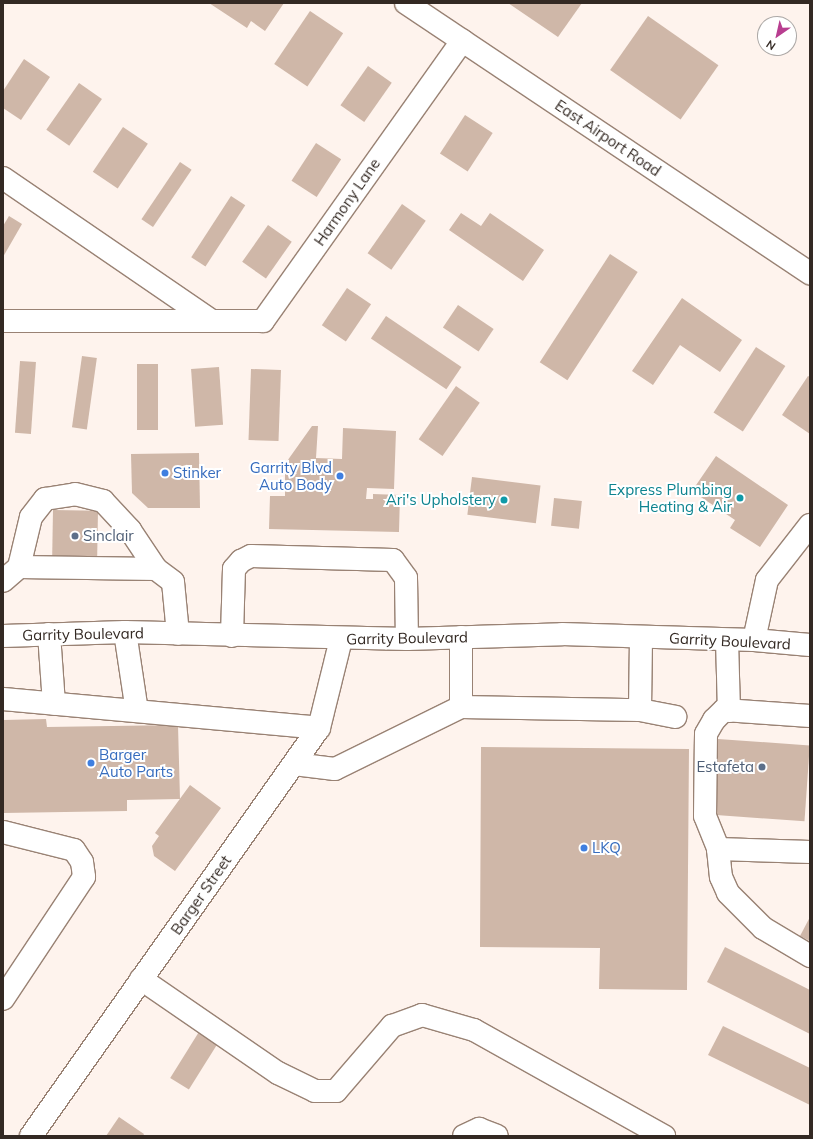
<!DOCTYPE html>
<html>
<head>
<meta charset="utf-8">
<style>
  body { margin:0 }
  #map { position:relative; width:813px; height:1139px; overflow:hidden; background:#fef3ed; font-family:Mulish,sans-serif }
  div>[style] { position:absolute }
  .building>* { inset:0; background:#cfb7a8; transform-origin:0 0 }
  .roads { filter:drop-shadow(1px 0 #998274) drop-shadow(-1px 0 #998274) drop-shadow(0 1px #998274) drop-shadow(0 -1px #998274) }
  .minor>* { height:22px; margin:-11px; padding:0 11px; transform-origin:11px; border-radius:11px; background:#fff }
  .major>* { height:22px; margin:-11px; padding:0 11px; transform-origin:11px; border-radius:11px; background:#fff }
  .dots>* { width:11px; height:11px; translate:-50% -50%; box-sizing:border-box; border:2px solid #fff; border-radius:50% }
  span { translate:-50% -50%; white-space:nowrap; text-align:center; line-height:1.15; -webkit-text-stroke:4px #fff; paint-order:stroke }
  .street-label { font-size:15px; color:#332923 }
  .shop-label { font-size:15px; color:#366cbe }
  .right { translate:-100% -50%; text-align:right }
  .left { translate:0 -50%; text-align:left }
  .culture-label { font-size:15px; color:#0d838f }
  .service-label { font-size:15px; color:#4e5e75 }
  .frame { position:absolute; inset:0; border:4px solid #332923; pointer-events:none }
  .north { position:absolute; left:757px; top:16px; width:40px; height:40px; box-sizing:border-box; background:#fff; border:1px solid #ada9a7; border-radius:50%; rotate:214deg; font-size:11px; font-weight:700; line-height:16px; text-align:center; color:#332923 }
  .north::after { content:''; display:block; margin:auto; width:14px; height:18px; background:#b83e90; clip-path:polygon(50% 0,100% 100%,50% 72%,0 100%) }
</style>
</head>
<body>
<div id="map">
  <div class="building">
    <div style="clip-path:polygon(209px 3px,284px 3px,265px 31px,251px 21px,247px 28px)"></div>
    <div style="clip-path:polygon(508px 3px,582px 3px,558px 37px)"></div>
    <div style="left:310px;top:11px;width:40px;height:64px;rotate:34deg"></div>
    <div style="left:648px;top:16px;width:86px;height:66px;rotate:35deg"></div>
    <div style="clip-path:polygon(24px 59px,50px 77px,21px 120px,3px 108px,3px 91px)"></div>
    <div style="left:368px;top:66px;width:29px;height:48px;rotate:35deg"></div>
    <div style="left:79px;top:83px;width:28px;height:57px;rotate:35deg"></div>
    <div style="left:465px;top:115px;width:33px;height:46px;rotate:33deg"></div>
    <div style="left:123px;top:127px;width:30px;height:54px;rotate:34deg"></div>
    <div style="left:316px;top:143px;width:30px;height:45px;rotate:33deg"></div>
    <div style="left:180px;top:162px;width:14px;height:69px;rotate:34deg"></div>
    <div style="left:231px;top:196px;width:17px;height:73px;rotate:33deg"></div>
    <div style="left:402px;top:204px;width:29px;height:60px;rotate:35deg"></div>
    <div style="clip-path:polygon(461px 213px,481px 226px,490px 213px,544px 250px,523px 281px,449px 230px)"></div>
    <div style="clip-path:polygon(9px 216px,22px 224px,3px 257px,3px 226px)"></div>
    <div style="left:268px;top:225px;width:29px;height:45px;rotate:35deg"></div>
    <div style="left:610px;top:254px;width:33px;height:129px;rotate:33deg"></div>
    <div style="left:347px;top:288px;width:29px;height:45px;rotate:34deg"></div>
    <div style="clip-path:polygon(682px 298px,742px 340px,720px 372px,680px 345px,653px 385px,632px 371px)"></div>
    <div style="left:458px;top:305px;width:43px;height:27px;rotate:34deg"></div>
    <div style="left:386px;top:316px;width:91px;height:27px;rotate:34deg"></div>
    <div style="left:756px;top:347px;width:35px;height:78px;rotate:33deg"></div>
    <div style="left:82px;top:356px;width:15px;height:72px;rotate:8deg"></div>
    <div style="left:20px;top:361px;width:16px;height:72px;rotate:4deg"></div>
    <div style="left:137px;top:364px;width:21px;height:66px"></div>
    <div style="left:219px;top:367px;width:58px;height:28px;rotate:86deg"></div>
    <div style="left:251px;top:369px;width:30px;height:71px;rotate:2deg"></div>
    <div style="clip-path:polygon(808px 376px,810px 377px,810px 434px,782px 415px)"></div>
    <div style="left:456px;top:386px;width:29px;height:65px;rotate:35deg"></div>
    <div style="clip-path:polygon(312px 426px,318px 426px,316px 458px,342px 459px,343px 428px,396px 431px,394px 489px,367px 488px,366px 499px,373px 499px,373px 494px,400px 495px,399px 532px,269px 529px,270px 496px,285px 496px,285px 464px)"></div>
    <div style="clip-path:polygon(199px 453px,200px 508px,148px 508px,132px 493px,131px 454px)"></div>
    <div style="clip-path:polygon(716px 456px,788px 505px,760px 547px,730px 528px,735px 520px,692px 491px)"></div>
    <div style="left:472px;top:477px;width:69px;height:38px;rotate:7deg"></div>
    <div style="left:554px;top:498px;width:28px;height:28px;rotate:6deg"></div>
    <div style="left:53px;top:510px;width:45px;height:52px;rotate:1deg"></div>
    <div style="clip-path:polygon(46px 719px,47px 727px,178px 725px,180px 799px,127px 800px,127px 811px,3px 813px,3px 720px)"></div>
    <div style="left:718px;top:739px;width:92px;height:76px;rotate:4deg"></div>
    <div style="clip-path:polygon(481px 747px,689px 749px,687px 990px,599px 989px,600px 948px,480px 947px)"></div>
    <div style="clip-path:polygon(190px 785px,221px 808px,175px 871px,154px 856px,152px 846px,159px 836px,155px 833px)"></div>
    <div style="clip-path:polygon(810px 917px,810px 941px,800px 936px)"></div>
    <div style="clip-path:polygon(725px 947px,810px 990px,810px 1034px,707px 982px)"></div>
    <div style="clip-path:polygon(723px 1026px,810px 1068px,810px 1105px,708px 1055px)"></div>
    <div style="left:202px;top:1027px;width:22px;height:60px;rotate:32deg"></div>
    <div style="clip-path:polygon(119px 1117px,144px 1134px,143px 1136px,106px 1136px)"></div>
  </div>
  <div class="roads">
    <div class="minor">
      <div style="left:406px;top:3px;width:486px;rotate:33.8deg"></div>
      <div style="left:3px;top:178px;width:251px;rotate:34.4deg"></div>
      <div style="left:3px;top:321px;width:260px"></div>
      <div style="left:263px;top:321px;width:344px;rotate:-54.6deg"></div>
      <div style="left:19px;top:567px;width:51px;rotate:-76.5deg"></div>
      <div style="left:31px;top:517px;width:23px;rotate:-52deg"></div>
      <div style="left:45px;top:499px;width:30px;rotate:-9deg"></div>
      <div style="left:75px;top:494px;width:29px;rotate:14deg"></div>
      <div style="left:103px;top:501px;width:40px;rotate:47deg"></div>
      <div style="left:130px;top:530px;width:47px;rotate:56.3deg"></div>
      <div style="left:3px;top:581px;width:21px;rotate:-41deg"></div>
      <div style="left:19px;top:567px;width:137px;rotate:0.8deg"></div>
      <div style="left:156px;top:569px;width:21px;rotate:37deg"></div>
      <div style="left:173px;top:582px;width:52px;rotate:84.5deg"></div>
      <div style="left:125px;top:632px;width:80px;rotate:81.4deg"></div>
      <div style="left:49px;top:634px;width:70px;rotate:85.9deg"></div>
      <div style="left:232px;top:636px;width:67px;rotate:-88.3deg"></div>
      <div style="left:234px;top:569px;width:11px;rotate:-49deg"></div>
      <div style="left:241px;top:561px;width:11px;rotate:-27deg"></div>
      <div style="left:251px;top:556px;width:142px;rotate:1.6deg"></div>
      <div style="left:393px;top:560px;width:22px;rotate:54deg"></div>
      <div style="left:406px;top:578px;width:61px;rotate:89.1deg"></div>
      <div style="left:461px;top:637px;width:70px;rotate:90deg"></div>
      <div style="left:727px;top:640px;width:71px;rotate:88.4deg"></div>
      <div style="left:754px;top:640px;width:61px;rotate:-77.8deg"></div>
      <div style="left:767px;top:580px;width:70px;rotate:-52deg"></div>
      <div style="left:3px;top:699px;width:317px;rotate:5.2deg"></div>
      <div style="left:640px;top:710px;width:73px;rotate:-89.2deg"></div>
      <div style="left:810px;top:716px;width:86px;rotate:-176deg"></div>
      <div style="left:724px;top:710px;width:14px;rotate:135deg"></div>
      <div style="left:714px;top:720px;width:16px;rotate:120deg"></div>
      <div style="left:706px;top:734px;width:82px;rotate:90.7deg"></div>
      <div style="left:705px;top:816px;width:35px;rotate:68deg"></div>
      <div style="left:718px;top:849px;width:28px;rotate:84deg"></div>
      <div style="left:721px;top:877px;width:17px;rotate:66deg"></div>
      <div style="left:728px;top:893px;width:49px;rotate:45deg"></div>
      <div style="left:763px;top:928px;width:55px;rotate:30.8deg"></div>
      <div style="left:294px;top:764px;width:41px;rotate:7deg"></div>
      <div style="left:335px;top:769px;width:140px;rotate:-26.2deg"></div>
      <div style="left:461px;top:707px;width:179px;rotate:1deg"></div>
      <div style="left:640px;top:710px;width:36px;rotate:11deg"></div>
      <div style="left:3px;top:832px;width:73px;rotate:14.2deg"></div>
      <div style="left:74px;top:850px;width:14px;rotate:56deg"></div>
      <div style="left:82px;top:862px;width:15px;rotate:82deg"></div>
      <div style="left:84px;top:877px;width:146px;rotate:123.6deg"></div>
      <div style="left:718px;top:849px;width:92px;rotate:1.9deg"></div>
      <div style="left:141px;top:979px;width:166px;rotate:34.5deg"></div>
      <div style="left:278px;top:1073px;width:41px;rotate:25.9deg"></div>
      <div style="left:315px;top:1091px;width:21px"></div>
      <div style="left:336px;top:1091px;width:86px;rotate:-49.3deg"></div>
      <div style="left:392px;top:1026px;width:32px;rotate:-20deg"></div>
      <div style="left:422px;top:1015px;width:54px;rotate:16.1deg"></div>
      <div style="left:474px;top:1030px;width:218px;rotate:29.2deg"></div>
      <div style="left:31px;top:1136px;width:499px;rotate:-54.8deg"></div>
      <div style="left:319px;top:728px;width:92px;rotate:-76.1deg"></div>
      <div style="left:464px;top:1136px;width:17px;rotate:-25deg"></div>
      <div style="left:479px;top:1129px;width:19px;rotate:21deg"></div>
    </div>
    <div class="major">
      <div style="left:3px;top:636px;width:122px;rotate:-1.9deg"></div>
      <div style="left:125px;top:632px;width:282px;rotate:1.4deg"></div>
      <div style="left:407px;top:639px;width:155px;rotate:-1.8deg"></div>
      <div style="left:562px;top:634px;width:192px;rotate:1.8deg"></div>
      <div style="left:754px;top:640px;width:56px;rotate:5.1deg"></div>
    </div>
  </div>
  <div class="dots">
    <div style="left:165px;top:473px;background:#3f7fe0"></div>
    <div style="left:340px;top:476px;background:#3f7fe0"></div>
    <div style="left:740px;top:498px;background:#0f9aa8"></div>
    <div style="left:504px;top:500px;background:#0f9aa8"></div>
    <div style="left:75px;top:536px;background:#5c6f8a"></div>
    <div style="left:91px;top:763px;background:#3f7fe0"></div>
    <div style="left:762px;top:767px;background:#5c6f8a"></div>
    <div style="left:584px;top:848px;background:#3f7fe0"></div>
  </div>
  <div class="street-label">
    <span style="left:608px;top:138px;rotate:34deg">East Airport Road</span>
    <span style="left:347px;top:202px;rotate:-55deg">Harmony Lane</span>
    <span style="left:83px;top:634px;rotate:-1deg">Garrity Boulevard</span>
    <span style="left:407px;top:638px;rotate:-1deg">Garrity Boulevard</span>
    <span style="left:730px;top:641px;rotate:3deg">Garrity Boulevard</span>
    <span style="left:201px;top:895px;rotate:-55deg">Barger Street</span>
  </div>
  <div class="shop-label">
    <span class="right" style="left:332px;top:476px">Garrity Blvd<br>Auto Body</span>
    <span class="left" style="left:173px;top:473px">Stinker</span>
    <span class="left" style="left:99px;top:763px">Barger<br>Auto Parts</span>
    <span class="left" style="left:592px;top:848px">LKQ</span>
  </div>
  <div class="culture-label">
    <span class="right" style="left:732px;top:498px">Express Plumbing<br>Heating &amp; Air</span>
    <span class="right" style="left:496px;top:500px">Ari's Upholstery</span>
  </div>
  <div class="service-label">
    <span class="left" style="left:83px;top:536px">Sinclair</span>
    <span class="right" style="left:754px;top:767px">Estafeta</span>
  </div>
  <div class="frame"></div>
  <div class="north">N</div>
</div>
</body>
</html>
